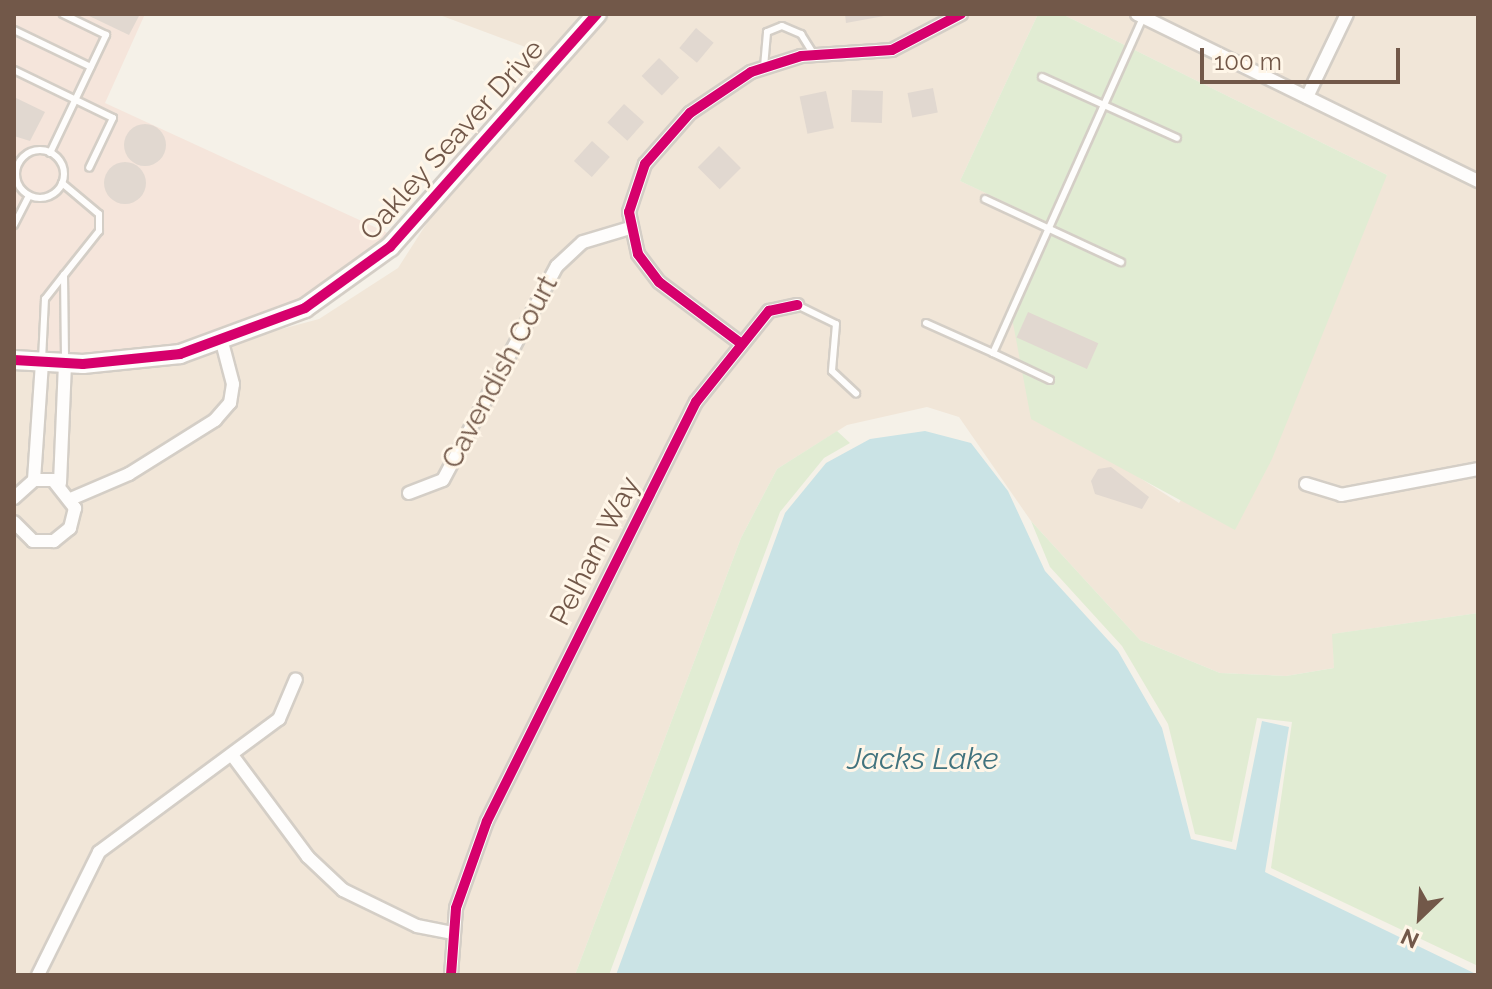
<!DOCTYPE html>
<html>
<head>
<meta charset="utf-8">
<style>
  body { margin:0 }
  #map { position:relative; width:1492px; height:989px; overflow:hidden; background:#f5f1e8; font-family:Raleway,sans-serif }
  div>[style] { position:absolute }
  .residential>* { inset:0; background:#f1e6d8 }
  .commercial>* { inset:0; background:#f5e5db }
  .green>* { inset:0; background:#e1ecd3 }
  .water>* { inset:0; background:#cae3e5 }
  .building>* { inset:0; background:#e1d8d0; transform-origin:0 0 }
  .round { border-radius:50% }
  .roads { filter:drop-shadow(2px 0 #d4cec6) drop-shadow(-2px 0 #d4cec6) drop-shadow(0 2px #d4cec6) drop-shadow(0 -2px #d4cec6) }
  .lane>* { height:6px; margin:-3px; padding:0 3px; transform-origin:3px; border-radius:3px; background:#fefdfc }
  .lane>.ring { margin:-3px; padding:0; box-sizing:content-box; background:none; border:6px solid #fefdfc; border-radius:50% }
  .street>* { height:12px; margin:-6px; padding:0 6px; transform-origin:6px; border-radius:6px; background:#fefdfc }
  .secondary>* { height:18px; margin:-9px; padding:0 9px; transform-origin:9px; border-radius:9px; background:#fefdfc }
  .cycleway>* { height:10px; margin:-5px; padding:0 5px; transform-origin:5px; border-radius:5px; background:#d6006c }
  span { translate:-50% -50%; white-space:nowrap; text-align:center; line-height:1.15; -webkit-text-stroke:6px #fff6e8; paint-order:stroke }
  .street-label { font-size:28px; color:#725849 }
  .water-label { font-size:30px; color:#41737e; font-style:italic }
  .frame { position:absolute; inset:0; border:16px solid #725849; pointer-events:none }
  .north { position:absolute; left:1380px; top:877px; width:80px; height:80px; -webkit-text-stroke:6px #fff6e8; paint-order:stroke; rotate:205deg; font-size:22px; font-weight:700; line-height:32px; text-align:center; color:#725849 }
  .north::after { content:''; display:block; margin:auto; width:28px; height:36px; background:#725849; clip-path:polygon(50% 0,100% 100%,50% 72%,0 100%) }
  .scale { position:absolute; left:1200px; top:48px; width:200px; height:36px; box-sizing:border-box; border:4px solid #725849; border-top:0; padding-left:10px; font-size:24px; line-height:28px; white-space:nowrap; color:#725849; -webkit-text-stroke:6px #fff6e8; paint-order:stroke }
</style>
</head>
<body>
<div id="map">
  <div class="residential">
    <div style="clip-path:polygon(437px 14px,589px 14px,482px 136px,536px 51px)"></div>
    <div style="clip-path:polygon(606px 14px,1038px 14px,960px 181px,1057px 226px,1009px 302px,1115px 462px,1179px 503px,1387px 175px,1062px 14px,1478px 14px,1478px 613px,1333px 634px,1334px 668px,1286px 676px,1220px 673px,1140px 640px,1031px 521px,959px 417px,927px 407px,847px 425px,777px 469px,741px 538px,575px 975px,14px 975px,14px 367px,134px 369px,319px 319px,398px 268px,434px 212px)"></div>
  </div>
  <div class="commercial">
    <div style="clip-path:polygon(14px 14px,145px 14px,105px 103px,392px 235px,302px 301px,179px 346px,83px 356px,14px 352px)"></div>
  </div>
  <div class="green">
    <div style="clip-path:polygon(1038px 14px,1062px 14px,1387px 175px,1272px 459px,1235px 530px,1031px 419px,1009px 302px,1056px 226px,960px 181px)"></div>
    <div style="clip-path:polygon(837px 431px,850px 443px,824px 458px,780px 512px,609px 975px,575px 975px,741px 538px,777px 469px)"></div>
    <div style="clip-path:polygon(1031px 521px,1140px 640px,1220px 673px,1286px 676px,1334px 668px,1332px 634px,1478px 613px,1478px 966px,1271px 868px,1292px 722px,1257px 718px,1232px 842px,1195px 834px,1168px 724px,1122px 646px,1050px 567px)"></div>
  </div>
  <div class="water">
    <div style="clip-path:polygon(925px 431px,971px 443px,1008px 491px,1045px 571px,1118px 651px,1162px 728px,1191px 839px,1236px 850px,1262px 721px,1289px 727px,1265px 872px,1478px 975px,616px 975px,785px 513px,826px 463px,870px 439px)"></div>
  </div>
  <div class="building">
    <div style="clip-path:polygon(85px 14px,140px 14px,129px 35px)"></div>
    <div style="clip-path:polygon(845px 14px,884px 14px,884px 16px,846px 23px)"></div>
    <div style="left:696px;top:28px;width:23px;height:26px;rotate:40deg"></div>
    <div style="left:659px;top:58px;width:28px;height:25px;rotate:44deg"></div>
    <div style="left:933px;top:88px;width:25px;height:26px;rotate:79deg"></div>
    <div style="left:852px;top:90px;width:31px;height:32px;rotate:2deg"></div>
    <div style="left:826px;top:91px;width:38px;height:27px;rotate:78deg"></div>
    <div style="clip-path:polygon(14px 97px,45px 112px,30px 141px,14px 136px)"></div>
    <div style="left:624px;top:104px;width:27px;height:25px;rotate:42deg"></div>
    <div class="round" style="left:124px;top:124px;width:42px;height:42px"></div>
    <div style="left:592px;top:141px;width:24px;height:27px;rotate:42deg"></div>
    <div style="left:719px;top:146px;width:31px;height:30px;rotate:45deg"></div>
    <div class="round" style="left:104px;top:162px;width:42px;height:42px"></div>
    <div style="left:1028px;top:312px;width:77px;height:28px;rotate:24deg"></div>
    <div style="clip-path:polygon(1111px 467px,1149px 497px,1142px 509px,1095px 494px,1091px 481px,1098px 469px)"></div>
  </div>
  <div class="roads">
    <div class="lane">
      <div style="left:14px;top:30px;width:85px;rotate:25.7deg"></div>
      <div style="left:764px;top:67px;width:35px;rotate:-85deg"></div>
      <div style="left:767px;top:32px;width:16px;rotate:-22deg"></div>
      <div style="left:782px;top:26px;width:21px;rotate:23deg"></div>
      <div style="left:801px;top:34px;width:25px;rotate:58deg"></div>
      <div style="left:14px;top:70px;width:110px;rotate:25.9deg"></div>
      <div style="left:113px;top:118px;width:55px;rotate:115.6deg"></div>
      <div style="left:1042px;top:77px;width:148px;rotate:24.3deg"></div>
      <div class="ring" style="left:16px;top:150px;width:42px;height:42px"></div>
      <div style="left:50px;top:153px;width:131px;rotate:-64.6deg"></div>
      <div style="left:106px;top:35px;width:48px;rotate:-154deg"></div>
      <div style="left:62px;top:183px;width:48px;rotate:40deg"></div>
      <div style="left:99px;top:214px;width:17px;rotate:90deg"></div>
      <div style="left:99px;top:231px;width:56px;rotate:128.5deg"></div>
      <div style="left:985px;top:199px;width:150px;rotate:24.9deg"></div>
      <div style="left:14px;top:225px;width:33px;rotate:-63deg"></div>
      <div style="left:797px;top:305px;width:43px;rotate:26deg"></div>
      <div style="left:836px;top:324px;width:47px;rotate:94.9deg"></div>
      <div style="left:832px;top:371px;width:33px;rotate:43deg"></div>
      <div style="left:926px;top:323px;width:73px;rotate:24.1deg"></div>
      <div style="left:42px;top:360px;width:61px;rotate:-87.2deg"></div>
      <div style="left:45px;top:299px;width:31px;rotate:-52deg"></div>
      <div style="left:64px;top:275px;width:85px;rotate:89.3deg"></div>
      <div style="left:1050px;top:380px;width:63px;rotate:-154.7deg"></div>
      <div style="left:993px;top:353px;width:368px;rotate:-65.9deg"></div>
    </div>
    <div class="street">
      <div style="left:1137px;top:14px;width:380px;rotate:26.1deg"></div>
      <div style="left:1307px;top:97px;width:92px;rotate:-64.3deg"></div>
      <div style="left:739px;top:342px;width:100px;rotate:-143.1deg"></div>
      <div style="left:659px;top:282px;width:35px;rotate:-127deg"></div>
      <div style="left:638px;top:254px;width:43px;rotate:-102.1deg"></div>
      <div style="left:629px;top:212px;width:51px;rotate:-71.6deg"></div>
      <div style="left:645px;top:164px;width:68px;rotate:-48.6deg"></div>
      <div style="left:690px;top:113px;width:73px;rotate:-33.9deg"></div>
      <div style="left:751px;top:72px;width:52px;rotate:-17.7deg"></div>
      <div style="left:801px;top:56px;width:91px;rotate:-3.8deg"></div>
      <div style="left:892px;top:50px;width:78px;rotate:-27.6deg"></div>
      <div style="left:34px;top:480px;width:117px;rotate:-86.1deg"></div>
      <div style="left:60px;top:483px;width:119px;rotate:-87.6deg"></div>
      <div style="left:1306px;top:484px;width:37px;rotate:17deg"></div>
      <div style="left:1341px;top:495px;width:139px;rotate:-10.7deg"></div>
      <div style="left:409px;top:493px;width:36px;rotate:-21deg"></div>
      <div style="left:443px;top:480px;width:242px;rotate:-62deg"></div>
      <div style="left:557px;top:266px;width:35px;rotate:-43deg"></div>
      <div style="left:583px;top:242px;width:49px;rotate:-16.6deg"></div>
      <div style="left:14px;top:498px;width:27px;rotate:-42deg"></div>
      <div style="left:34px;top:480px;width:19px"></div>
      <div style="left:53px;top:480px;width:36px;rotate:52deg"></div>
      <div style="left:75px;top:508px;width:21px;rotate:104deg"></div>
      <div style="left:70px;top:528px;width:21px;rotate:141deg"></div>
      <div style="left:54px;top:541px;width:21px;rotate:180deg"></div>
      <div style="left:33px;top:541px;width:27px;rotate:-135deg"></div>
      <div style="left:73px;top:498px;width:61px;rotate:-23.2deg"></div>
      <div style="left:129px;top:474px;width:102px;rotate:-32.1deg"></div>
      <div style="left:215px;top:420px;width:23px;rotate:-49deg"></div>
      <div style="left:230px;top:403px;width:19px;rotate:-81deg"></div>
      <div style="left:233px;top:384px;width:43px;rotate:-104.7deg"></div>
      <div style="left:232px;top:755px;width:127px;rotate:53.3deg"></div>
      <div style="left:308px;top:857px;width:48px;rotate:43.3deg"></div>
      <div style="left:343px;top:890px;width:82px;rotate:25.9deg"></div>
      <div style="left:417px;top:926px;width:37px;rotate:11deg"></div>
      <div style="left:38px;top:975px;width:137px;rotate:-63.6deg"></div>
      <div style="left:99px;top:852px;width:224px;rotate:-36.5deg"></div>
      <div style="left:279px;top:719px;width:43px;rotate:-67deg"></div>
      <div style="left:451px;top:975px;width:67px;rotate:-85.7deg"></div>
      <div style="left:456px;top:908px;width:92px;rotate:-70.4deg"></div>
      <div style="left:487px;top:821px;width:468px;rotate:-63.5deg"></div>
      <div style="left:696px;top:402px;width:117px;rotate:-51.3deg"></div>
      <div style="left:769px;top:311px;width:29px;rotate:-12deg"></div>
    </div>
    <div class="secondary">
      <div style="left:14px;top:360px;width:69px;rotate:3.3deg"></div>
      <div style="left:83px;top:364px;width:98px;rotate:-5.9deg"></div>
      <div style="left:180px;top:354px;width:133px;rotate:-20.2deg"></div>
      <div style="left:305px;top:308px;width:105px;rotate:-35.7deg"></div>
      <div style="left:390px;top:247px;width:312px;rotate:-48.4deg"></div>
    </div>
  </div>
  <div class="cycleway">
    <div style="left:739px;top:342px;width:100px;rotate:-143.1deg"></div>
    <div style="left:659px;top:282px;width:35px;rotate:-127deg"></div>
    <div style="left:638px;top:254px;width:43px;rotate:-102.1deg"></div>
    <div style="left:629px;top:212px;width:51px;rotate:-71.6deg"></div>
    <div style="left:645px;top:164px;width:68px;rotate:-48.6deg"></div>
    <div style="left:690px;top:113px;width:73px;rotate:-33.9deg"></div>
    <div style="left:751px;top:72px;width:52px;rotate:-17.7deg"></div>
    <div style="left:801px;top:56px;width:91px;rotate:-3.8deg"></div>
    <div style="left:892px;top:50px;width:78px;rotate:-27.6deg"></div>
    <div style="left:14px;top:360px;width:69px;rotate:3.3deg"></div>
    <div style="left:83px;top:364px;width:98px;rotate:-5.9deg"></div>
    <div style="left:180px;top:354px;width:133px;rotate:-20.2deg"></div>
    <div style="left:305px;top:308px;width:105px;rotate:-35.7deg"></div>
    <div style="left:390px;top:247px;width:312px;rotate:-48.4deg"></div>
    <div style="left:451px;top:975px;width:67px;rotate:-85.7deg"></div>
    <div style="left:456px;top:908px;width:92px;rotate:-70.4deg"></div>
    <div style="left:487px;top:821px;width:468px;rotate:-63.5deg"></div>
    <div style="left:696px;top:402px;width:117px;rotate:-51.3deg"></div>
    <div style="left:769px;top:311px;width:29px;rotate:-12deg"></div>
  </div>
  <div class="street-label">
    <span style="left:452px;top:140px;rotate:-48deg">Oakley Seaver Drive</span>
    <span style="left:500px;top:372px;rotate:-62deg">Cavendish Court</span>
    <span style="left:595px;top:551px;rotate:-63deg">Pelham Way</span>
  </div>
  <div class="water-label">
    <span style="left:923px;top:759px">Jacks Lake</span>
  </div>
  <div class="frame"></div>
  <div class="north">N</div>
  <div class="scale">100 m</div>
</div>
</body>
</html>
